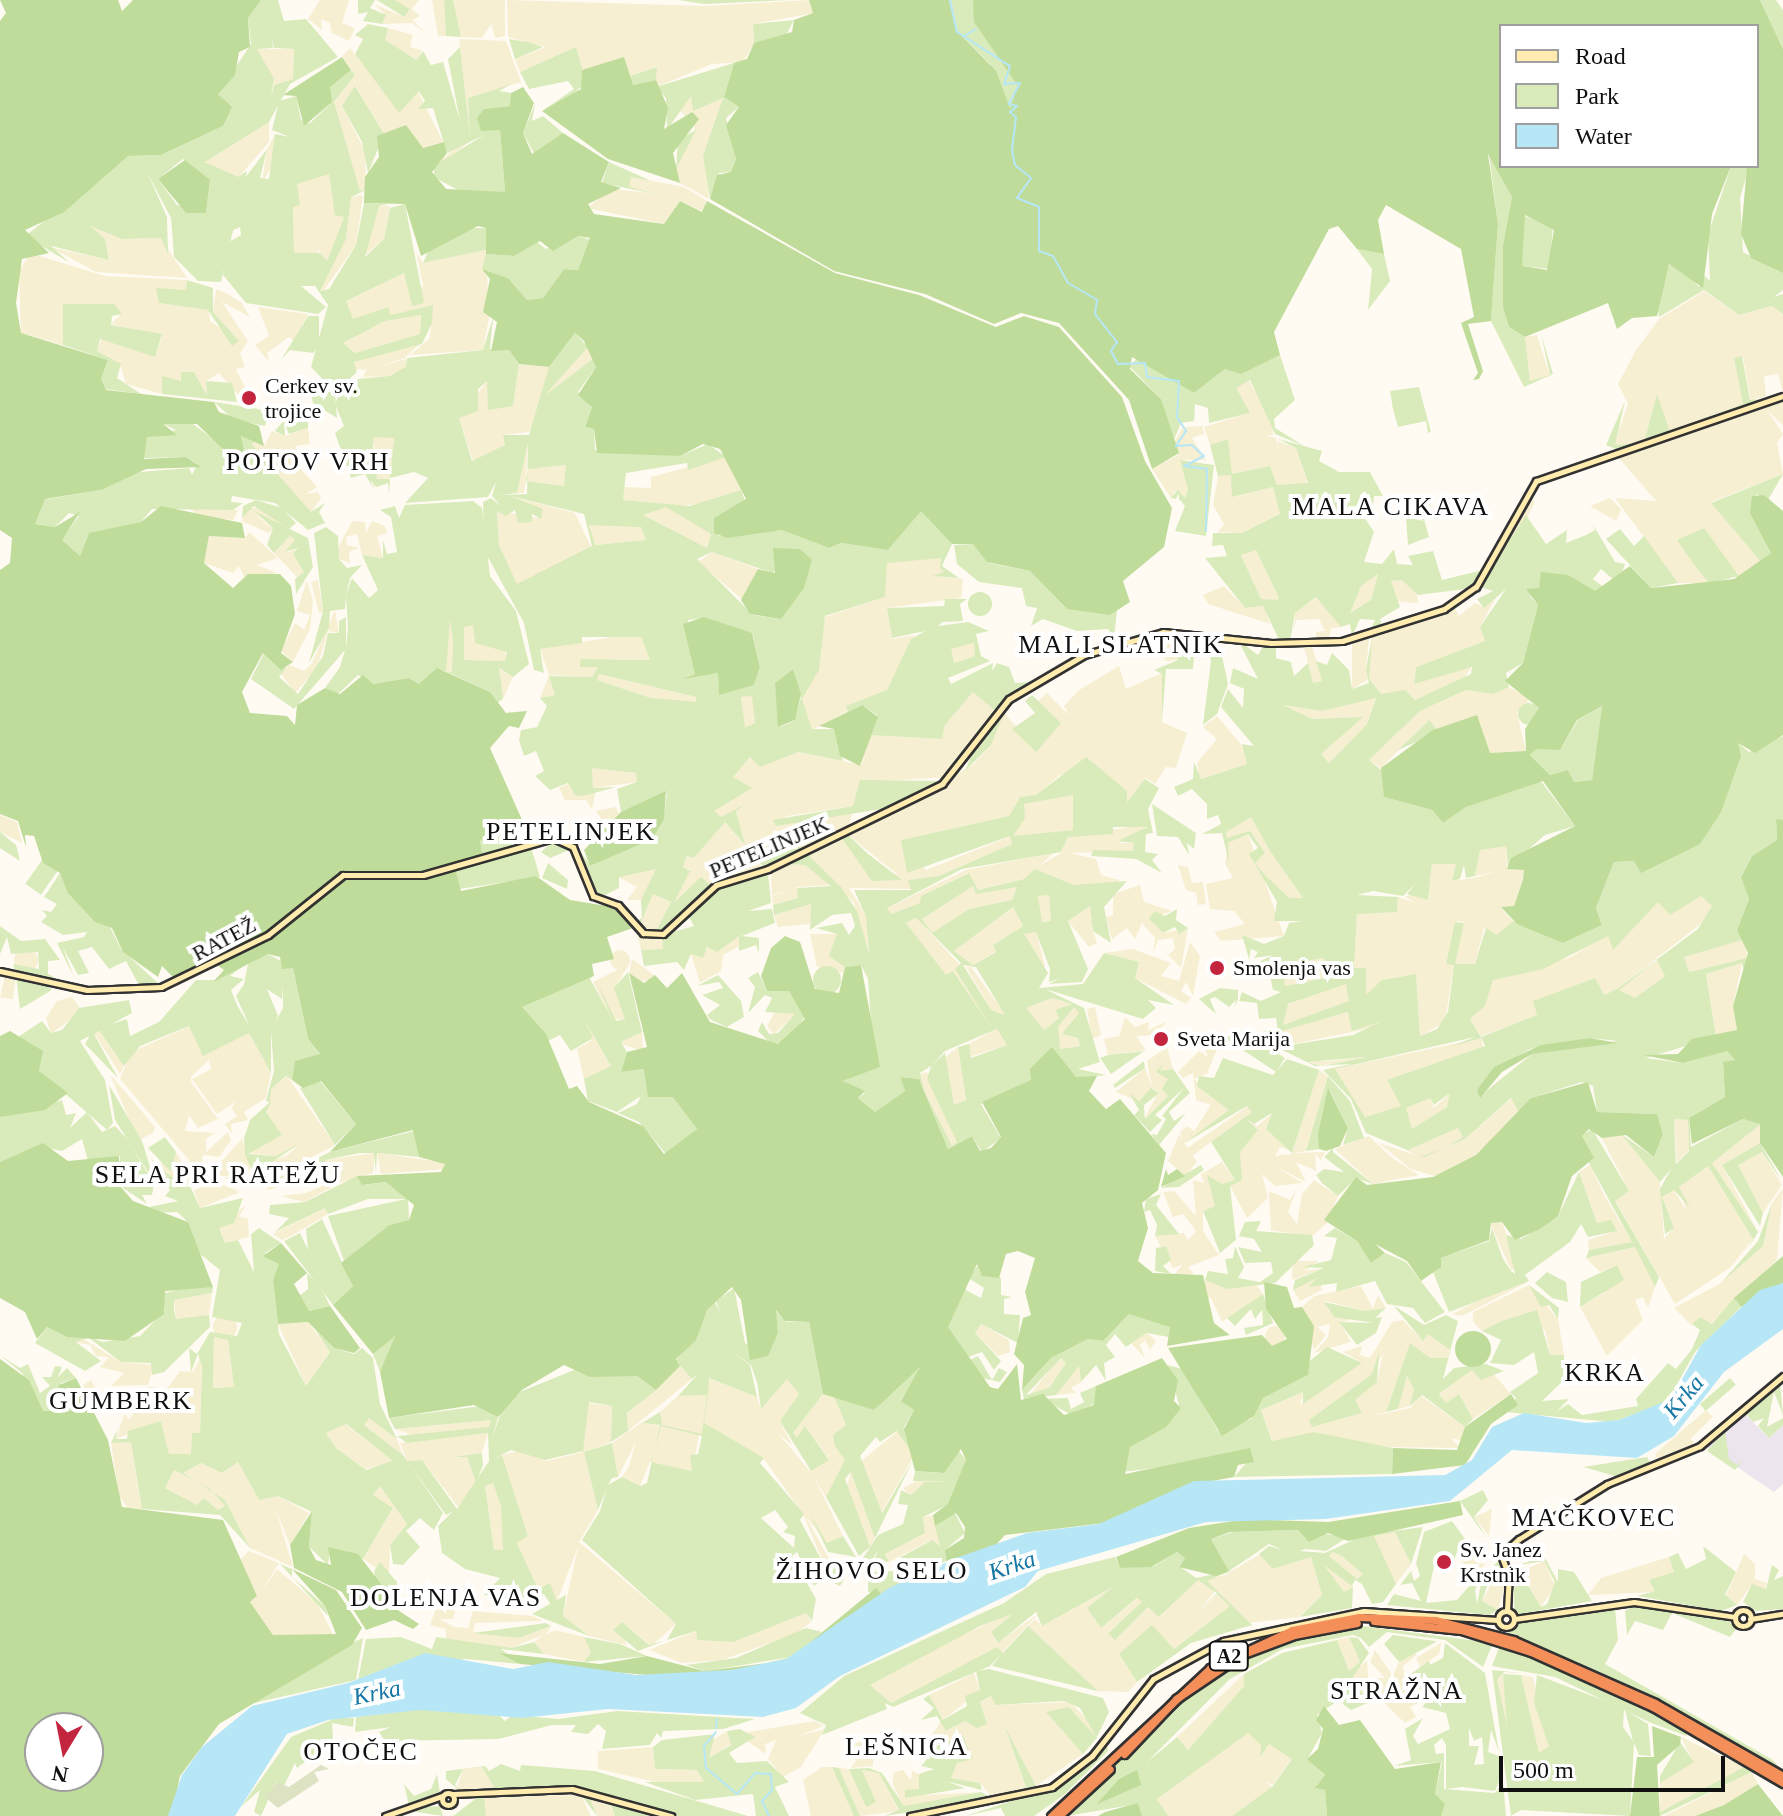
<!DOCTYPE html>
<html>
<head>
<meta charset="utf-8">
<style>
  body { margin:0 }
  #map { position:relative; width:1783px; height:1816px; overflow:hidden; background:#fffbf3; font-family:"Times New Roman",serif }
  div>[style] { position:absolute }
  .industrial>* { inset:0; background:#ece5ee }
  .farmland>* { inset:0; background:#f6efd2; transform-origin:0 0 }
  .round { border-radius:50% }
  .green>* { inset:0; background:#d9ebbb; transform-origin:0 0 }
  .forest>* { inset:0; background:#bfdc9a }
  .cemetery>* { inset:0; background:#dce2c2 }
  .water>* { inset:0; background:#b7e7f7 }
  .stream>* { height:2px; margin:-1px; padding:0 1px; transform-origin:1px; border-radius:1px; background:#b7e7f7 }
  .roads { filter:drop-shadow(2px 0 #323232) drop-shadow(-2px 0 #323232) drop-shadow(0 2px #323232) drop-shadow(0 -2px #323232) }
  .secondary>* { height:5px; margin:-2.5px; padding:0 2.5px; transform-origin:2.5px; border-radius:2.5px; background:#ffecae }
  .secondary>.ring { margin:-2.5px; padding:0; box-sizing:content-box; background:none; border:5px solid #ffecae; border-radius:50% }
  .highway>* { height:7px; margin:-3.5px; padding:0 3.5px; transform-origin:3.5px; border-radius:3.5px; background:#f58f5a }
  .dots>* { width:22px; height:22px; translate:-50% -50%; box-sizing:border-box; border:4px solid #fff; border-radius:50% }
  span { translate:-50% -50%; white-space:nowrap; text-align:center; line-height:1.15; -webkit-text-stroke:8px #fff; paint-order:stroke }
  .shield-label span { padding:2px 6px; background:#fff; border:2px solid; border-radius:6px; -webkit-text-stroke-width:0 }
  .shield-label { font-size:20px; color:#101010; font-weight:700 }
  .poi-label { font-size:22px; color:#101010 }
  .left { translate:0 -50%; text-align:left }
  .street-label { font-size:22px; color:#101010 }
  .water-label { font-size:24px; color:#1677a5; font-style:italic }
  .quarter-label { font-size:26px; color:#101010; letter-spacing:2px }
  .legend { position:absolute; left:1499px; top:24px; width:260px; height:144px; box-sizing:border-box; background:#fff; border:2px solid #9f9f9f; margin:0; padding:10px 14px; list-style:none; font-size:24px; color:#101010 }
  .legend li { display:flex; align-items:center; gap:16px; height:40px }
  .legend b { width:40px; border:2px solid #9f9f9f }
  .north { position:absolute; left:24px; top:1712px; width:80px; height:80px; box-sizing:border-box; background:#fff; border:2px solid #9f9f9f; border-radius:50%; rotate:190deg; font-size:22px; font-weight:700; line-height:32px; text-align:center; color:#101010 }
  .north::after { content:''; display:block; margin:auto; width:28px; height:36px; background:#c3253f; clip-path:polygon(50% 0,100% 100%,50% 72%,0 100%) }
  .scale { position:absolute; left:1499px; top:1756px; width:226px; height:36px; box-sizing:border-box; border:4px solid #101010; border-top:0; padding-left:10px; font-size:24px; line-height:28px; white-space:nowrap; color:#101010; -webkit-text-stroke:6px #fff; paint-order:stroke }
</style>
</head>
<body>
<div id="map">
  <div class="industrial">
    <div style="clip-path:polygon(1746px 1415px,1769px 1438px,1783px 1425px,1783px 1484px,1774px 1492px,1706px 1446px)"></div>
  </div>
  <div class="farmland">
    <div style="clip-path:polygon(320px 0,349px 0,342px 23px,355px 28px,349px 41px,332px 33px,330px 23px,321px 19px,322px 30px,308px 19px)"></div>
    <div style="clip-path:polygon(395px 0,419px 0,412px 9px,420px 16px,412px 20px,429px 36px,412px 23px,382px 24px,385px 15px,374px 4px,404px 17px,410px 9px)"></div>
    <div style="clip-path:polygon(432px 0,444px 0,446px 36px,438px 36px)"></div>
    <div style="clip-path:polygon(453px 0,505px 0,505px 36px,495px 38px,491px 24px,482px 38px,461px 37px)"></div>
    <div style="clip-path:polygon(507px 0,705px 6px,809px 0,814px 13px,753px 24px,754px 43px,743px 62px,712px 64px,656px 87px,656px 67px,627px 77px,623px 58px,582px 70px,576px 47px,520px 72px,515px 59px,546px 47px,508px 37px)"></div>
    <div style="clip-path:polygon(388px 28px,413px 35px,410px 47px,422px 50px,418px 60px,384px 40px)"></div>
    <div style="clip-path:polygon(459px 39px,506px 41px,521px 82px,468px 98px,470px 135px)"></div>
    <div style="clip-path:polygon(350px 48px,399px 112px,418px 91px,443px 142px,422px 148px,406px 125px,384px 134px,356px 87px,342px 106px,365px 151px,366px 190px,360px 192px,334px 102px,355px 75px,342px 57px)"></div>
    <div style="clip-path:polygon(257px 49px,294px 49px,293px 79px,274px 85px)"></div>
    <div style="clip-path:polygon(691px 95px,693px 110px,723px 98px,705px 159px,709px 199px,680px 183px,676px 169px,695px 132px,692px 112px,685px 116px,679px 109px)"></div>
    <div style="clip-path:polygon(269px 122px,269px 142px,238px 178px,205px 162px)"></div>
    <div style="clip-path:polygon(481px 132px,440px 166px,436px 164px,461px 143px)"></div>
    <div style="clip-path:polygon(275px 134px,273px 166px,262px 182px,267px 149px)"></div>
    <div style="clip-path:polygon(329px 173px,344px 217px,327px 261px,320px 260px,319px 248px,317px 254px,294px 253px,293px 206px,300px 204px,296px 184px)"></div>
    <div style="clip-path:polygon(631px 177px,684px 187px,707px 201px,704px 212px,680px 201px,664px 224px,587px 208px,612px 189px,658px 194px,628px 187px)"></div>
    <div style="clip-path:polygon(363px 195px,356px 245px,322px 293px,319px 281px,346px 239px,351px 197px)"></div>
    <div style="clip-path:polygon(379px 206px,390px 206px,384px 239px,364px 256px)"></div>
    <div style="clip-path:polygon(90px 226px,122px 239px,161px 238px,187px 278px,96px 272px,50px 247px,109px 260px,105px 239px)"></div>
    <div style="clip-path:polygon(486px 250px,489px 318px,483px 350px,410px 355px,430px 338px,432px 306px,391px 315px,387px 307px,353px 320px,346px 301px,404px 273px,412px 305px,423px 285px,416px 252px,423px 263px)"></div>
    <div style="clip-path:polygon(30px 253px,105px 276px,187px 280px,186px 290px,158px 293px,159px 303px,209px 310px,210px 321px,239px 341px,213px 312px,216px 289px,228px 294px,242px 303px,250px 317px,222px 302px,248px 341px,240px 353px,245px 367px,236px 369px,247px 391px,238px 395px,219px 373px,206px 381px,207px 395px,194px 372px,181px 372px,181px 381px,162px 377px,162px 394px,126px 384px,120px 364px,97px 351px,103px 334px,155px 357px,162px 336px,111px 324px,121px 314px,111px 308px,63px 305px,63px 345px,21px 333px,19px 272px)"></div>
    <div style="clip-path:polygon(1704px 291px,1739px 315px,1773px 306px,1783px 314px,1783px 393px,1778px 374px,1764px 376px,1766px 396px,1751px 401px,1743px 357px,1734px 358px,1744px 404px,1669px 433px,1657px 394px,1644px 442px,1614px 445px,1628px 404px,1618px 384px,1636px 350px,1659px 319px)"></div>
    <div style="clip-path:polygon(258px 307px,308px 314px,294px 341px,289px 337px,267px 353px,269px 362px,255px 345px,269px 336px)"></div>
    <div style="clip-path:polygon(421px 315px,420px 334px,355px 353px,343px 343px,385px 321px)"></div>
    <div style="clip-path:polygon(1537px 335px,1550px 376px,1530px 382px,1525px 337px)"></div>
    <div style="clip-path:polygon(422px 342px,405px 358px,375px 368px,406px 359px,407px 367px,388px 376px,362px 377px,367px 370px,355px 369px,354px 362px)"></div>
    <div style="clip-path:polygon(588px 347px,593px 359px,545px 395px,547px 387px)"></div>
    <div style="clip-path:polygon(502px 355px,500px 408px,513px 406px,519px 364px,549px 367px,538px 416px,529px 432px,504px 435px,505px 445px,473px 461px,459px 418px,487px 381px,495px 407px)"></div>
    <div style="clip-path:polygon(1249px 381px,1272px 422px,1273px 435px,1266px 435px,1276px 438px,1278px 449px,1278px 441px,1296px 448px,1308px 484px,1277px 485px,1270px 466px,1232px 474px,1233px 497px,1273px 487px,1280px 514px,1242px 533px,1218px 532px,1224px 524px,1213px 505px,1218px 476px,1231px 474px,1228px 440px,1210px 445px,1204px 427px,1249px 413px,1235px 388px)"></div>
    <div style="clip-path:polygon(1783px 398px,1783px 425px,1767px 410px,1783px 434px,1777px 443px,1783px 474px,1711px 502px,1763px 564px,1739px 576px,1703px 528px,1696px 567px,1709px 583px,1678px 583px,1615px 498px,1656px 501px,1618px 457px)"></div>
    <div style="clip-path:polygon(1202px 426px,1204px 434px,1192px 438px,1206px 460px,1180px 460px,1188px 490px,1186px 498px,1176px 491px,1171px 498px,1152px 469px,1178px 455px,1174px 442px,1183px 427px)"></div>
    <div style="clip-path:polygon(308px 428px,310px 444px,296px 446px,296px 464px,317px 487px,306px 494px,318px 492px,321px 498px,311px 513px,251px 445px,255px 439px,264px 446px,272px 431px,285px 436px)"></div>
    <div style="clip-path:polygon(374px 436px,394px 437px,390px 478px,373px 488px)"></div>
    <div style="clip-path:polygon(528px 442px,526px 477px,528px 469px,567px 465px,565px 486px,526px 481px,524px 493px,517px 493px)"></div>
    <div style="clip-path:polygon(726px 457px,741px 490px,707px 504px,665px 506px,711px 534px,707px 548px,643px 515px,657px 503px,622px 500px,625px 487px,651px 488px,651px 477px)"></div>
    <div style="clip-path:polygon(510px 496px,575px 513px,591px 547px,517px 585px,499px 545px,497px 511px,540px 518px,543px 509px,510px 502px)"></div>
    <div style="clip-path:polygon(1530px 497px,1535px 502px,1512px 547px,1502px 545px)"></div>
    <div style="clip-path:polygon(1610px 498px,1621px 509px,1616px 521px,1590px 506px)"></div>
    <div style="clip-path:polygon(245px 507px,265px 509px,297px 537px,254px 514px,274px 529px,268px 533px,242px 521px)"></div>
    <div style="clip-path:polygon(192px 509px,238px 510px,233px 520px,197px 517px)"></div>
    <div style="clip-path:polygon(352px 521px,365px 522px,366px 533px,372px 521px,385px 526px,387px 533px,377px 536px,383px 558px,362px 555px,357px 534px,346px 537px,347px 545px,359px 548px,349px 552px,350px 563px,339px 559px,338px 548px)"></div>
    <div style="clip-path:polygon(620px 524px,641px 527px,646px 540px,594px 545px,589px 525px)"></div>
    <div style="clip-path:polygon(249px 532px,278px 558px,257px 565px,277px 573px,244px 577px,239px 566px,233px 573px,204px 563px,209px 536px,245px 538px)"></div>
    <div style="clip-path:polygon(290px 536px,295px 540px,286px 553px,299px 548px,293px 554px,305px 573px,297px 577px,274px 553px)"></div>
    <div style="clip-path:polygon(1256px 550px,1279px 598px,1277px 601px,1261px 600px,1241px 554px)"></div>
    <div style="clip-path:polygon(712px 552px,758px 569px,743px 600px,698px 562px)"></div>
    <div style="clip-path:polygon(918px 555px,941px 558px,944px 573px,932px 576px,963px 579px,961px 598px,887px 608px,892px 639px,914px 635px,887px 690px,812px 730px,802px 699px,816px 674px,825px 617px,885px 597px,879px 587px,867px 594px,865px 586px,882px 587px,887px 563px)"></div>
    <div style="clip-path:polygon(1378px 574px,1371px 600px,1350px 613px,1361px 586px)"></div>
    <div style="clip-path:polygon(307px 580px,313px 601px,310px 629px,293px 662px,281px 651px,295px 623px,304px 630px,310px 615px,297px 611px)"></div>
    <div style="clip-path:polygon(318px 580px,323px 612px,319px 613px,311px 582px)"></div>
    <div style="clip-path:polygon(1402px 580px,1416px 590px,1418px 603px,1395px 601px,1391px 581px)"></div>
    <div style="clip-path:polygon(1224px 586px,1245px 608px,1264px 606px,1270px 624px,1208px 604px,1203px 595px)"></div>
    <div style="clip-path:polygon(1502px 586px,1480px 627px,1485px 641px,1416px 667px,1414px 683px,1472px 666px,1463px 680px,1415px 700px,1381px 694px,1369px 679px,1352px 689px,1352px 641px,1369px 638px,1366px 670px,1368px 679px,1372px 637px,1454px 606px,1459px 616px,1475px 603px,1485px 607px)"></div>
    <div style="clip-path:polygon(1318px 596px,1341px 627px,1332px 628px,1328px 640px,1316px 640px,1316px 632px,1325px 631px,1319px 619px,1296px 620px,1294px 631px,1295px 613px)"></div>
    <div style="clip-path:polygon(335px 610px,339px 633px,328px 631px,317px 668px,295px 693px,281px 674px,289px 665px,304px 671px,312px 663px)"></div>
    <div style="clip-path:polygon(451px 619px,453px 641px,453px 673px,446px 672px,445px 620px)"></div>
    <div style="clip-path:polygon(473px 624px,475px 643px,505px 644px,506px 661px,464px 660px,464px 626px)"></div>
    <div style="clip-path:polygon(625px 635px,641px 636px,650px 660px,581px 659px,598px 667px,592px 677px,550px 675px,555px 695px,540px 698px,549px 675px,540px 649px)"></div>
    <div style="clip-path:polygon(1176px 640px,1178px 660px,1165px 661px,1164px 643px)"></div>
    <div style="clip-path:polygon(975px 643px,976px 656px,954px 663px,950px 649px)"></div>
    <div style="clip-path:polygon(1312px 646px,1322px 681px,1313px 683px,1304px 647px)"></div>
    <div style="clip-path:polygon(1119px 666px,1126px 689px,1162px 673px,1162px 722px,1187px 733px,1176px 768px,1166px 767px,1155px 784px,1146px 778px,1127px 802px,1127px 791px,1060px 775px,1036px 796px,1020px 797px,1009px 816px,901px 840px,926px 870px,1011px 836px,1012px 844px,939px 876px,909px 880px,911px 889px,849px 888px,867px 916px,868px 954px,854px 903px,807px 854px,841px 837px,861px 862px,898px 875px,847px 834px,973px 765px,991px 745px,1003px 711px,1036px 751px,1060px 723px,1038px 701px,1047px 693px,1069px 715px,1064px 706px,1079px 690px)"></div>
    <div style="clip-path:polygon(498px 668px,513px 677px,503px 699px,500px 692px)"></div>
    <div style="clip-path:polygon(599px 674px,696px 697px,697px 703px,651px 698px,597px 680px)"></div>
    <div style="clip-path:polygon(1509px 687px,1531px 698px,1517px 713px,1526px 751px,1489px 753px,1477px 715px,1439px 732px,1428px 721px,1381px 768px,1369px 760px,1420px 711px,1466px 690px,1492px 694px)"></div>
    <div style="clip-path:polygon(973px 692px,994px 710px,951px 777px,881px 781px,853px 806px,787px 816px,776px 825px,852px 812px,849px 829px,803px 853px,769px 841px,747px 848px,763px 869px,674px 903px,690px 870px,683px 868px,688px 855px,694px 858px,725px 822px,744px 845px,736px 810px,746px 805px,721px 817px,713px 811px,751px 788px,732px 777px,751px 757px,798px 752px,862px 765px,868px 735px,942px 739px,945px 725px)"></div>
    <div style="clip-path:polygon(753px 695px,755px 724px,744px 729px,741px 697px)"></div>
    <div style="clip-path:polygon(1376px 697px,1367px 724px,1329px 763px,1321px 754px,1362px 717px,1312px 719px,1282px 705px,1322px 711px)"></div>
    <div style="clip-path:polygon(1217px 716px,1249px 754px,1248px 764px,1200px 779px,1197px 763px,1217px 739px,1203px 727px)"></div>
    <div style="clip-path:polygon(695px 723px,707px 727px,708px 750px,697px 739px)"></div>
    <div style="clip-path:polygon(592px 768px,636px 773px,638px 782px,593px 788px)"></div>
    <div style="clip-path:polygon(570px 783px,576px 796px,596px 790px,592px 809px,586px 800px,565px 800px,559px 788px)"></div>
    <div style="clip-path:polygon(1073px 795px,1073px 830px,1013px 837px,1023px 804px)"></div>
    <div style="clip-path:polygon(615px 807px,620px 815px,593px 847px,596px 832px,606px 826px,596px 811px)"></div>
    <div style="clip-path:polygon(0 815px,17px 822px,22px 843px,0 832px)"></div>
    <div style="clip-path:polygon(1251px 817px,1270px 851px,1303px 898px,1289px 898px,1264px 874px,1255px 863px,1265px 853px,1250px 831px,1228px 839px,1225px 832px)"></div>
    <div style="clip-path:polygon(1147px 824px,1138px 837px,1118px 843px,1134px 843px,1134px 851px,1069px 853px,1096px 859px,1101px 875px,1119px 880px,1117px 887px,1074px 885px,1035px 869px,1024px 879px,977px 890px,968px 873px,921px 896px,921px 903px,890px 914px,887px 908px,966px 870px,1054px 853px,1039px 866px,1061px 853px,1068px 837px)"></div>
    <div style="clip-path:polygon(1248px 834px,1284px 936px,1221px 941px,1214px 932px,1245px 924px,1234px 911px,1210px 909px,1206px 884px,1233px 878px,1225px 864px,1228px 843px)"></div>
    <div style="clip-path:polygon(evenodd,1495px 845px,1506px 846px,1507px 869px,1525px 870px,1514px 906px,1501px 908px,1513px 921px,1497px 936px,1484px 928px,1475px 964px,1454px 964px,1445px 1022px,1420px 1036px,1416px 974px,1383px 980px,1366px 995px,1366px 969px,1354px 968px,1357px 913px,1397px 912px,1398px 897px,1416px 903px,1405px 897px,1413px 894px,1428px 900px,1432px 864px,1457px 864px,1452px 881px,1444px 882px,1474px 878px,1498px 871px,1475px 876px,1480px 850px,1495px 845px,1456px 921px,1464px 922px,1454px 964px,1446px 964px,1456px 921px)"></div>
    <div style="clip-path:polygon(786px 864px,805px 865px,831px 885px,797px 887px,798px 898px,773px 905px,772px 896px,795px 888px,772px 895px,771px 870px)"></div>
    <div style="clip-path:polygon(1178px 865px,1188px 867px,1192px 883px,1203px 882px,1206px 904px,1198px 905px,1196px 893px,1186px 890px)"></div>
    <div style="clip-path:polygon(647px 868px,656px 869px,656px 878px,641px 900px,627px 900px,637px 887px,618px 877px)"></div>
    <div style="clip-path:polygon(1140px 885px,1144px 902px,1172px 911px,1149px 919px,1163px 933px,1188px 928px,1181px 968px,1168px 955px,1175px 949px,1173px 938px,1158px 940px,1153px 954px,1155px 938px,1142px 923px,1135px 939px,1127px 928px,1112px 939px,1106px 917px,1113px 915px,1113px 894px)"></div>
    <div style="clip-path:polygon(972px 886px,977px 893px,1018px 886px,1012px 900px,969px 909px,932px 933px,921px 919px)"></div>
    <div style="clip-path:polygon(653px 894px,671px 902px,656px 931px,640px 926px)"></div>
    <div style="left:1049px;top:895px;width:26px;height:11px;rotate:86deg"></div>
    <div style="clip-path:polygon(1701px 896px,1712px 906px,1707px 919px,1617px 989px,1604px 995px,1595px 978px,1534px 1001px,1537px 1015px,1481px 1036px,1470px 1019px,1485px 1006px,1493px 980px,1571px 957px,1658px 902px,1683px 904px)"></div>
    <div style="clip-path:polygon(811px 904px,810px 924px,778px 927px,774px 915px)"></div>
    <div style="clip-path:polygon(1090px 906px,1103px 927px,1092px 928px,1097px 943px,1089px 947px,1068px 921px)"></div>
    <div style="clip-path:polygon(1013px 907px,1023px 926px,993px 945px,996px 951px,973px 965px,954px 951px)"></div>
    <div style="clip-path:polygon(916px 918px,959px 964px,991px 1027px,953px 971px,946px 976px,906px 923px)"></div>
    <div style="clip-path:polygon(1036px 931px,1045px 966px,1042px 967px,1024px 934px)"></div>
    <div style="clip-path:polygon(637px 932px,662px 935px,664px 949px,641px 950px)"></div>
    <div style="clip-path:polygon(810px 934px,837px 934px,831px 952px,844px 960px,844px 973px,817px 967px)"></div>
    <div style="clip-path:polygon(740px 936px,742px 945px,723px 955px,721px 971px,700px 983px,691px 954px)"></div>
    <div style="clip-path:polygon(1745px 939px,1747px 958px,1688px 972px,1684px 956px)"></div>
    <div style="clip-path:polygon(1190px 942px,1200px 956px,1193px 996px,1186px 982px,1181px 991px,1191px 998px,1186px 1004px,1135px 978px,1139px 962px,1104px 953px,1133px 949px,1171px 963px,1161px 976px,1179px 981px)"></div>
    <div class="round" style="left:14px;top:948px;width:24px;height:24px"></div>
    <div class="round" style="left:610px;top:950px;width:20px;height:20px"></div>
    <div style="clip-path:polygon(1323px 958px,1335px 976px,1285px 986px,1282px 966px)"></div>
    <div style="clip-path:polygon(632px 959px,654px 975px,653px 980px,637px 981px,629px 973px)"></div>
    <div style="clip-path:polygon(1658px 960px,1665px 976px,1635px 998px,1618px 990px)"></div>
    <div style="clip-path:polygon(1742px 963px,1733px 1006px,1737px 1030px,1716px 1037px,1706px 974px)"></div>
    <div style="clip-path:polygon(629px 964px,615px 988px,626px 1019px,612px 1020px,593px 982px)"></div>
    <div style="clip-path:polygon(966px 967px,971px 967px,1006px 1015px,1000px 1019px,991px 1010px)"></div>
    <div style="clip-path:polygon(5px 975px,16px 975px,13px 999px,0 998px)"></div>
    <div style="clip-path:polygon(1346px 983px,1350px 1001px,1283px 1025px,1287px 1005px)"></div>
    <div style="clip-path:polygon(72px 997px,82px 1011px,51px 1034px,46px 1018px,57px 1001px)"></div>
    <div style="clip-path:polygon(1052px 998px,1072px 1004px,1055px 1011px,1059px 1018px,1044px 1030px,1025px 1008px)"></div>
    <div style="clip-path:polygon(778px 1007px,796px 1014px,774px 1034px,767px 1026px)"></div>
    <div style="clip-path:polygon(1074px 1007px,1080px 1013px,1062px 1034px,1078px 1038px,1080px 1046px,1060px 1049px,1055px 1037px,1063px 1013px)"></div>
    <div style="clip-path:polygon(1095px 1007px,1101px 1035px,1092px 1039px,1087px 1009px)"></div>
    <div style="clip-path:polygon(1349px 1012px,1381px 1026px,1284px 1046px,1262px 1040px,1274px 1043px,1270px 1033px)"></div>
    <div style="clip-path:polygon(1125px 1017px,1135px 1027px,1149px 1022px,1148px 1030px,1168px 1021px,1154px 1035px,1136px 1036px,1146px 1050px,1108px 1055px,1104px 1039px,1119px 1036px)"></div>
    <div style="clip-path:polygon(585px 1021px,611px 1066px,584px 1079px,577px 1049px,591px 1041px)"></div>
    <div style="clip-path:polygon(190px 1026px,196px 1040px,249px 1033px,271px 1073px,266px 1098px,244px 1112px,248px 1120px,231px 1124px,232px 1134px,225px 1124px,237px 1116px,231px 1108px,237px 1101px,217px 1114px,192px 1079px,211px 1069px,209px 1060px,191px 1077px,191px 1082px,218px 1119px,198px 1128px,189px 1115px,185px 1131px,215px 1133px,206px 1139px,206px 1152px,228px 1132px,231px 1140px,219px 1157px,203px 1155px,200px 1173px,120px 1079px,131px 1052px)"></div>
    <div style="clip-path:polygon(998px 1028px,1007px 1045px,969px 1057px,969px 1044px)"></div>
    <div style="clip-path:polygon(102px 1029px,124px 1066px,120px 1074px,94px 1033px)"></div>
    <div style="clip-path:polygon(642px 1032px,643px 1051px,621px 1044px,621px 1042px)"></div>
    <div style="clip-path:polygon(1482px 1038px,1483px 1047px,1387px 1081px,1402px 1106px,1364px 1117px,1335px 1069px)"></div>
    <div style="clip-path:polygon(1202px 1042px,1219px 1044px,1207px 1074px,1194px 1079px,1230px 1110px,1183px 1144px,1180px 1132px,1187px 1126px,1194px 1131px,1211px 1105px,1196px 1100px,1193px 1073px,1183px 1078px,1178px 1072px,1199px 1051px,1208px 1057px)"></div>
    <div style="clip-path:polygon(958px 1047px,966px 1101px,954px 1105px,944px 1058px)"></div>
    <div style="clip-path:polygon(1167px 1047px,1173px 1069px,1157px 1072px,1169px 1080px,1168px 1096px,1144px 1120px,1158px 1092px,1152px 1088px,1138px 1101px,1116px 1092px,1145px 1068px,1152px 1088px,1147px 1061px)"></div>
    <div style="clip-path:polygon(1367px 1057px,1322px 1066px,1308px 1061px,1328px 1061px)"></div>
    <div style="clip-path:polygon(1319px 1070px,1328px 1076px,1306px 1151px,1293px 1153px,1325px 1152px,1321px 1160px,1315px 1154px,1316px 1171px,1296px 1162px,1306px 1182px,1271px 1164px,1303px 1183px,1275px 1186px,1262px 1174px,1268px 1198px,1247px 1218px,1230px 1186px,1242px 1179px,1233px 1162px,1240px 1173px,1240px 1152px,1258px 1129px,1247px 1119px,1257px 1126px,1273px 1113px,1266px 1129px,1289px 1150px,1280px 1147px,1275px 1156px,1292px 1154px)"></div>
    <div style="clip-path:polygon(927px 1072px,957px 1142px,951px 1147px,924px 1091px,920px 1074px)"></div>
    <div style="clip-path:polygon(110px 1074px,155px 1127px,153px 1133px,141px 1139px,135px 1133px)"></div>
    <div style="clip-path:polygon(287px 1076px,335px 1145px,286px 1171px,256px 1175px,260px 1164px,286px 1156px,298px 1146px,276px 1156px,248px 1153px,282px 1135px,266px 1112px,271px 1089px)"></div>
    <div style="clip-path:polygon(1450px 1093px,1448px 1107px,1412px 1129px,1405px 1108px,1430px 1098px,1434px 1108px)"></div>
    <div style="clip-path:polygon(1512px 1098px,1520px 1114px,1512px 1122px,1473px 1157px,1435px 1176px,1411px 1169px,1379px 1143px,1416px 1155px,1407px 1150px,1458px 1128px,1464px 1137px,1442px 1150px,1465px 1139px)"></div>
    <div style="clip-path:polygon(1248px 1106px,1252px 1112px,1192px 1156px,1186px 1149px)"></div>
    <div style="clip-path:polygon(1674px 1119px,1688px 1120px,1689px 1150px,1677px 1162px)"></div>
    <div style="clip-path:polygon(1761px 1124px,1760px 1143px,1722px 1165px,1758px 1232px,1712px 1163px)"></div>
    <div style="clip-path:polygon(1621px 1134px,1660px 1182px,1664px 1239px,1674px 1227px,1662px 1197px,1674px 1190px,1686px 1210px,1679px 1187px,1708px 1166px,1753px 1239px,1731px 1267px,1675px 1304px,1615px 1200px,1629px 1191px,1602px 1138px)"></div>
    <div style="clip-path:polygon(1179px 1135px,1197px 1162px,1185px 1176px,1168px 1161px)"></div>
    <div style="clip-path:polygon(1369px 1136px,1391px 1157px,1419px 1175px,1373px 1184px,1335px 1149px)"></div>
    <div style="clip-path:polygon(242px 1139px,252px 1166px,237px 1183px,224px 1178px,240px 1175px,242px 1165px,230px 1176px,219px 1176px,217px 1166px)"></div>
    <div style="clip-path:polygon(176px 1152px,194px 1184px,191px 1188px,178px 1176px,162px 1176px,151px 1159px,162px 1163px)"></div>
    <div style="clip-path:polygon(1762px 1152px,1782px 1185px,1763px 1213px,1738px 1165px)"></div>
    <div style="clip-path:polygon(375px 1153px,373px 1173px,344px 1182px,336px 1183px,325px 1160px)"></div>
    <div style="clip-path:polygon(377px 1153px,443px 1162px,446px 1169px,381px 1174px)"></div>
    <div style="clip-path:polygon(1222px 1162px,1235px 1180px,1222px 1184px,1215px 1206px,1203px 1211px,1203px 1231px,1219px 1255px,1188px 1267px,1194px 1274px,1175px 1274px,1182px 1265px,1173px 1268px,1155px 1236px,1184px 1233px,1188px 1240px,1196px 1231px,1183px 1214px,1173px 1217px,1163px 1192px,1174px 1191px,1196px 1216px,1193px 1180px,1204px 1183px,1201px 1174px)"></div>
    <div style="clip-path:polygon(323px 1163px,297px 1174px,300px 1181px,268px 1190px,266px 1184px)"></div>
    <div style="clip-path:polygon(1590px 1165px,1604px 1195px,1632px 1242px,1589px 1250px,1588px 1240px,1616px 1231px,1597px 1223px,1579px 1172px)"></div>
    <div style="clip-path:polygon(328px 1174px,334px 1186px,304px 1202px,280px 1196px,306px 1193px,331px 1182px)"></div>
    <div style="clip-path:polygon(212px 1180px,240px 1192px,200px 1208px,194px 1191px)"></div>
    <div style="clip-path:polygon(1314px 1180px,1338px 1196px,1327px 1223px,1311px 1237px,1271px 1230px,1269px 1191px,1290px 1200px,1297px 1188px,1288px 1212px,1297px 1224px,1302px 1194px)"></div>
    <div style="clip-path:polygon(1783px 1188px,1777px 1260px,1711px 1324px,1700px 1317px,1691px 1325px,1674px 1308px,1721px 1283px,1763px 1246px,1772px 1203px)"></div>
    <div style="clip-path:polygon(246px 1205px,239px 1217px,248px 1218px,249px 1237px,225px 1243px,219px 1227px)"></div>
    <div style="clip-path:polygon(325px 1208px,328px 1214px,293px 1235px,282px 1240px,273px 1234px)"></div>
    <div style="clip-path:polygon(1502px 1222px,1518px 1267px,1511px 1270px,1490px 1223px)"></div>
    <div style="clip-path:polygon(1636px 1247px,1655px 1287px,1648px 1308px,1643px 1297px,1635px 1300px,1643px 1320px,1607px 1356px,1580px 1307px,1606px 1292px,1617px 1265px,1600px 1272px,1586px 1258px)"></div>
    <div style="clip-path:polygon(1293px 1261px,1319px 1261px,1305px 1271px,1324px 1268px,1292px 1280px)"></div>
    <div style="clip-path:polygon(1319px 1276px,1322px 1290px,1300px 1301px,1293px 1290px)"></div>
    <div style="clip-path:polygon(1213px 1279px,1224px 1288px,1255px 1283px,1263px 1294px,1222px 1322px,1211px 1298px,1203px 1298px,1202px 1282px)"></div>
    <div style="clip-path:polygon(1515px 1282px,1528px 1282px,1462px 1316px,1452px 1314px)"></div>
    <div style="clip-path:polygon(1529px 1285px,1558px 1319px,1564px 1355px,1550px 1355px,1545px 1330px,1516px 1317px,1482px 1331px,1473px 1322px,1473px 1312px)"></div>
    <div style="clip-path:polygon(1361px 1286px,1373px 1308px,1378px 1295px,1386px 1308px,1365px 1311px,1325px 1301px,1329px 1311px,1351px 1320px,1340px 1322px,1351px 1342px,1314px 1353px,1328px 1337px,1330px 1324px,1317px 1327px,1326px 1335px,1314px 1350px,1302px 1307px,1314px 1296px)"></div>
    <div style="clip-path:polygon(212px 1293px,209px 1315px,176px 1320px,174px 1300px)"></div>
    <div class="round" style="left:213px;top:1315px;width:24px;height:24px"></div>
    <div style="clip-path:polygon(evenodd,1403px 1320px,1422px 1340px,1428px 1334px,1450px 1350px,1448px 1358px,1430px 1358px,1410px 1343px,1386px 1412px,1372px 1416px,1410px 1408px,1421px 1396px,1465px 1427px,1463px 1441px,1451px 1438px,1460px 1448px,1381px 1447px,1314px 1432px,1273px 1442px,1261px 1410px,1304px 1392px,1300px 1405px,1362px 1363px,1343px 1352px,1362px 1346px,1360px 1355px,1370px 1358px,1392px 1322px,1403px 1320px,1383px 1353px,1377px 1382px,1354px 1400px,1362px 1413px,1316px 1426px,1309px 1420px,1372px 1374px,1383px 1353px)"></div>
    <div style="clip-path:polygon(308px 1322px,330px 1351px,306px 1386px,278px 1324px)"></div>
    <div style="clip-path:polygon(981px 1324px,1009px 1340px,1010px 1352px,998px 1356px,975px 1333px)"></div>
    <div class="round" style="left:1265px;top:1326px;width:20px;height:20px"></div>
    <div style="clip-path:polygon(1146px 1332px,1156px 1341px,1150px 1350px,1145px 1340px,1140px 1345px,1145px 1358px,1129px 1341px)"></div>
    <div style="clip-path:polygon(80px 1337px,121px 1362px,154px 1365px,148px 1385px,111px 1386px,124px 1373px,100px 1367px,109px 1357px,96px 1356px,90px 1345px,75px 1342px)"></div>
    <div style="clip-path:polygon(214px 1337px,228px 1340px,234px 1387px,213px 1388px)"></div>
    <div style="clip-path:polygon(202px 1354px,200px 1433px,192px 1434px,192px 1454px,169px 1455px,161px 1421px,116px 1439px,124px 1414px,130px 1420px,134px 1411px,152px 1410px,144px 1394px,150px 1386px,165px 1391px,159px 1404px,165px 1405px,167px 1389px,180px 1371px,193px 1372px)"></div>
    <div style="clip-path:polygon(1060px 1357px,1066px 1363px,1048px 1389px,1028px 1397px)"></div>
    <div style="clip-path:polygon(1079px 1365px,1081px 1382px,1071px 1388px,1076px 1393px,1056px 1395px)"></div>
    <div style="clip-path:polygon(680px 1366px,692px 1379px,628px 1431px,627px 1414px)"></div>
    <div style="clip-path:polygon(1472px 1369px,1492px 1372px,1511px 1394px,1473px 1419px,1459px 1394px,1446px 1403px,1439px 1395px)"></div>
    <div style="clip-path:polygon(1407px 1376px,1414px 1389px,1410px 1406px,1398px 1409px)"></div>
    <div style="clip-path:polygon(708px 1378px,757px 1397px,761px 1409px,787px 1378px,799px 1394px,780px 1421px,792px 1445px,777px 1432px,810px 1471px,829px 1459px,805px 1426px,797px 1437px,793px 1433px,823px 1394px,833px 1394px,846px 1425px,834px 1435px,846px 1461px,826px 1497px,814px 1477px,843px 1536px,827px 1543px,806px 1517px,835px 1570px,824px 1564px,803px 1514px,764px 1459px,702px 1434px,699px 1435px,692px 1471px,650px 1462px,640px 1486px,622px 1477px,629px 1466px,636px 1442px,618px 1477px,612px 1443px,641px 1423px,662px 1426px,660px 1412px,678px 1396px,708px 1395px)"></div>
    <div style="clip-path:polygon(91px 1380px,104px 1407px,94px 1411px,83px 1385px)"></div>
    <div style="clip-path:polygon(587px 1403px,612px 1406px,611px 1442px,584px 1452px,598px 1510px,579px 1542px,676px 1624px,651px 1646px,622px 1622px,626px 1645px,589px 1636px,563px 1616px,578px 1547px,557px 1601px,549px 1584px,538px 1589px,517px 1543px,528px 1536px,502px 1455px,518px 1451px,547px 1461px,582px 1452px)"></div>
    <div style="clip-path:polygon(1706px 1410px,1713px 1417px,1691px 1438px,1694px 1445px,1658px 1462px,1655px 1454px)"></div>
    <div style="clip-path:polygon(368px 1417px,397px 1439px,403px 1455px,364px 1425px)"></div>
    <div style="clip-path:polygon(491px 1420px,490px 1427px,417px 1437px,395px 1429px)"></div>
    <div style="clip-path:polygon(345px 1424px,392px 1460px,392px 1462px,365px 1469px,336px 1448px,326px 1433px)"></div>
    <div style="clip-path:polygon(898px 1431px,914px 1456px,881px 1513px,860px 1462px)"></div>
    <div style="clip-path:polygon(488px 1433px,482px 1453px,453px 1457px,467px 1457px,476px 1483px,458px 1507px,422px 1460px,407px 1461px,400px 1443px)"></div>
    <div style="clip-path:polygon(131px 1442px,136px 1475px,142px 1509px,128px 1508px,119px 1496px,111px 1443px)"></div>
    <div style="clip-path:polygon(238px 1462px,259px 1500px,278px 1496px,309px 1513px,290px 1545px,276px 1510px,293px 1567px,250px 1548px,225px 1500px,183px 1473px,201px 1463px,223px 1473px)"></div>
    <div style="clip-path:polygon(174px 1470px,210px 1489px,225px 1506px,218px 1510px,204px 1498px,197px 1505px,165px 1488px)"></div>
    <div style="clip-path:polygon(851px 1471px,875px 1538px,870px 1547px,846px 1490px)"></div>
    <div style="clip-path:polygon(924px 1477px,945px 1477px,952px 1481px,926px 1482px,910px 1496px,903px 1488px)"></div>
    <div style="clip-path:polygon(493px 1483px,501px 1506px,504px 1550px,494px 1550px,485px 1485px)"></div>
    <div style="clip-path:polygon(380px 1486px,407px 1524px,390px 1545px,389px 1577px,363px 1559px,393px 1509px,373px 1495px)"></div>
    <div style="clip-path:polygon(1492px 1509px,1489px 1536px,1474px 1517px)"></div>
    <div style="clip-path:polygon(933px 1515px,941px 1546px,931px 1540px,889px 1562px,885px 1554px,925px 1533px,923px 1517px)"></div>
    <div style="clip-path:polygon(1395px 1532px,1411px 1564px,1396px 1584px,1373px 1543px,1373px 1536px)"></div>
    <div style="clip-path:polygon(1459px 1544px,1476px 1549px,1475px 1562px,1486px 1564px,1475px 1573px,1466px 1568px,1454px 1549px)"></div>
    <div style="clip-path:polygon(249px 1551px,279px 1563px,259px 1595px,277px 1569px,317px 1603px,334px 1636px,273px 1635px,250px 1602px,257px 1596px,240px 1560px)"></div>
    <div style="clip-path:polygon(1333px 1552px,1343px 1557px,1364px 1573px,1357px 1579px,1328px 1556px)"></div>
    <div style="clip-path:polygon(1262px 1553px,1273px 1569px,1311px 1557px,1322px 1595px,1299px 1617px,1248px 1623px,1216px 1590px,1197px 1613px,1218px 1594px,1230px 1606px,1174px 1649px,1152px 1626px,1119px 1654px,1137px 1682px,1128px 1692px,1098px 1691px,1028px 1626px,1035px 1619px,1042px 1626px,1114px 1587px,1087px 1608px,1101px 1628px,1138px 1598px,1143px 1602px,1108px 1632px,1115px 1639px,1148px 1607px,1160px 1617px,1196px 1581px,1225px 1575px)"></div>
    <div style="clip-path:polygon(1744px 1554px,1755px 1564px,1755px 1579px,1767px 1583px,1765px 1589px,1752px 1584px,1737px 1605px,1726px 1596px)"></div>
    <div style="clip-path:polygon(1669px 1557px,1674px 1572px,1655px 1592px,1588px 1595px,1601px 1578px)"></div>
    <div style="clip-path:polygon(1544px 1561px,1555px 1586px,1541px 1607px,1520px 1572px)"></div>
    <div style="clip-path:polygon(1324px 1565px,1343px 1575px,1353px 1587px,1344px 1593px)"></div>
    <div style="clip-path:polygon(1500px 1568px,1506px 1581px,1498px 1610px,1482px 1601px)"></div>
    <div style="clip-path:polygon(437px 1606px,455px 1611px,453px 1619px,440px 1619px,454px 1627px,468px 1628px,473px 1611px,533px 1616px,543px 1621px,475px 1623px,473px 1632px,519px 1638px,551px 1626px,546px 1635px,555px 1630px,584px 1637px,591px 1652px,584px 1662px,544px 1654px,534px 1642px,543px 1635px,511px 1648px,446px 1641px,446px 1629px,430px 1625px)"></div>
    <div style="clip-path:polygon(806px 1613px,811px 1622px,795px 1634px,722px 1660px,682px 1663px,649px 1650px,696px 1631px,697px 1640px,734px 1641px)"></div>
    <div style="clip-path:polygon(1012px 1613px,1016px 1618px,991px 1632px,997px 1643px,1038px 1614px,1002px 1653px,997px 1647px,891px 1703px,870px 1685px,917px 1655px)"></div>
    <div style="clip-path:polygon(1349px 1637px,1360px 1662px,1349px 1671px,1337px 1640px)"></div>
    <div style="clip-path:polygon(1441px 1643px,1439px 1654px,1420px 1667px,1416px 1658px)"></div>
    <div style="clip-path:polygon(1375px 1650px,1393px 1676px,1399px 1662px,1412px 1651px,1417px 1655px,1403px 1666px,1405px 1678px,1418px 1677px,1431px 1697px,1410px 1707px,1416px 1717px,1405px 1723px,1372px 1691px,1357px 1695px,1349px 1678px,1367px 1660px,1368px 1678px,1385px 1678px,1370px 1662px)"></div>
    <div style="clip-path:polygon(974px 1673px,980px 1691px,943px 1720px,929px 1695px)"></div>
    <div style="clip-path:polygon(1244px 1674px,1244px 1686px,1188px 1750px,1177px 1737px)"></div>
    <div style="clip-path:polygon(1503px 1674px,1509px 1725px,1502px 1726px,1497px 1680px)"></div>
    <div style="clip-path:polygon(1521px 1675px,1533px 1677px,1549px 1746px,1539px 1754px)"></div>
    <div style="clip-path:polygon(992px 1696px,997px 1705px,1070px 1702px,1099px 1731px,1096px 1738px,1075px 1713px,1047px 1713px,1083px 1754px,1036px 1786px,1004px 1726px,1027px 1790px,990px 1795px,980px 1783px,951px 1778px,963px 1735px,938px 1744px,932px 1735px,941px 1721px,947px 1731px,965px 1721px,987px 1724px,980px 1702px)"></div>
    <div style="clip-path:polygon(815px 1721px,824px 1726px,799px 1736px,825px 1729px,801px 1767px,783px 1777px,768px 1759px,776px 1740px,765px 1744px,766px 1754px,747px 1741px,748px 1732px,736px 1734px)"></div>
    <div style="clip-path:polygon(727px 1731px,731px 1744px,708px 1759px,708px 1743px)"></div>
    <div style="clip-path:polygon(1248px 1732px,1261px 1744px,1260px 1756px,1269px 1744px,1292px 1758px,1273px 1785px,1266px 1781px,1272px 1787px,1232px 1816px,1168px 1816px,1157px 1799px)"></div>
    <div style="clip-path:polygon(869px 1737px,883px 1744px,873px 1746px,873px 1766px,851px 1768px,856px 1761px,845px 1748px)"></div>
    <div style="clip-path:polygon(1681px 1737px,1744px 1767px,1660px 1812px,1660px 1783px,1693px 1762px)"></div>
    <div style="clip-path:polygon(653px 1747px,655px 1769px,698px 1770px,704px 1782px,668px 1785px,598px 1769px,598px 1751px)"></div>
    <div style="clip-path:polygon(482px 1767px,495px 1787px,456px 1790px,463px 1769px)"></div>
    <div style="clip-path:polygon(822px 1767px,832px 1767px,854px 1816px,811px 1816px,803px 1780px)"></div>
    <div style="clip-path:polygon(839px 1768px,849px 1769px,866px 1807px,875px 1802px,862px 1770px,879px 1773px,899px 1811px,860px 1816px)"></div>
    <div style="clip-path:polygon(903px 1770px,911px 1780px,912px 1771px,919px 1774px,926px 1795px,981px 1792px,904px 1807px,893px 1785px,893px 1773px)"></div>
    <div style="clip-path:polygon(1752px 1772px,1758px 1784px,1724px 1805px,1695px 1816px,1664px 1816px)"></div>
    <div style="clip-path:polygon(588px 1793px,609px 1799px,615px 1816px,597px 1816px)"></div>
    <div style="clip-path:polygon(581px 1795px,591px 1816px,486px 1816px,483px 1797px)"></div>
  </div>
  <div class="green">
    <div style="clip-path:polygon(evenodd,261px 0,278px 0,284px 21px,306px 19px,338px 57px,290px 84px,269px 122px,205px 162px,238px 177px,247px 171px,221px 282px,198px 281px,174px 257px,171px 218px,148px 174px,167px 217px,168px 254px,161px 238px,122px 239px,90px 226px,105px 239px,109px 260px,51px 246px,70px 263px,25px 236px,128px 156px,161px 155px,223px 126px,231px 107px,218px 94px,251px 44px,248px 18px,261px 0,272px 39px,274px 48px,294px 49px,293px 79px,274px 85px,271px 97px,274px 79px,257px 49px,273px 48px,272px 39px,261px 0,183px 159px,210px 181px,206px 213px,177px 205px,158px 179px,183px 159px)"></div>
    <div style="clip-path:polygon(358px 0,375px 0,370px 8px,386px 15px,382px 24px,363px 21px,368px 12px,358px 14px)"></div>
    <div style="clip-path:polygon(377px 0,395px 0,410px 9px,404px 17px)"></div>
    <div style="clip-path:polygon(444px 0,453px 0,461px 37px,446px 36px)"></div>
    <div style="clip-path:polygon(679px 0,790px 0,704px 4px)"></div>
    <div style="clip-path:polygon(949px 0,973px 0,978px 27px,1019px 86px,1010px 108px,990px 64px,956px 30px)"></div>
    <div style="clip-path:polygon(1760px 0,1776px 0,1783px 10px,1783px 49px)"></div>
    <div style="clip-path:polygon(794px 20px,785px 37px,754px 43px,753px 24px)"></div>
    <div style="clip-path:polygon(368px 24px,388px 28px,385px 40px,417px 60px,423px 51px,431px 65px,443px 62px,460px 121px,448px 59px,460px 47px,470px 135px,468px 98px,512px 84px,499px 91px,511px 93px,511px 106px,484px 109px,492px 128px,500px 130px,505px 192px,465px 194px,434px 177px,434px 166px,484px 135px,447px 153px,433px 108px,418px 109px,425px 101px,419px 91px,399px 113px,355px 54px,363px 39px,355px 35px)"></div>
    <div style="clip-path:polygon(509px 39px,528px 42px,543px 47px,515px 59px)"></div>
    <div style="clip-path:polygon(576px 47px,586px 83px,562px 103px,542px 111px,574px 89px,568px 81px,529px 89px,520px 72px)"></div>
    <div style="clip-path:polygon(734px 63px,724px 97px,739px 107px,726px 118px,736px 159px,731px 172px,719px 173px,710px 199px,703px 156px,723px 98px,693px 111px,691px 96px,667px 130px,666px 98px,656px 87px)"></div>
    <div style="clip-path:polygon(657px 67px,656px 80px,633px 85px,627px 77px)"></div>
    <div style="clip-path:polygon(evenodd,351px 70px,355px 75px,334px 102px,360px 191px,366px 190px,351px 197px,346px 239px,320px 291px,329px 289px,356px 245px,364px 203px,389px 204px,379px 206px,365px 257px,384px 239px,390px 208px,405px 204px,424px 303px,412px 306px,404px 273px,346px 301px,353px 319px,388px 307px,391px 315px,433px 305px,432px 323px,422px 344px,354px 362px,357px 372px,335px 392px,311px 367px,328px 305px,315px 286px,301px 286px,326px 307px,318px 314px,246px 303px,223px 275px,229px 242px,241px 235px,240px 227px,231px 231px,245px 178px,267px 149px,260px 178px,269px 179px,275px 134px,290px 137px,272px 130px,279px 101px,296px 96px,301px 120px,310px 123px,330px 104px,330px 86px,351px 70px,329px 174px,335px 215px,344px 217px,327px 261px,320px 253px,294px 253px,293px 207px,300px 205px,297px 184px,329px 174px,351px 70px,421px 315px,420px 334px,355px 353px,343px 343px,385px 321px,421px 315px)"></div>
    <div style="clip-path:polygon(355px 86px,384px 134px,368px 173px,362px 142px,342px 106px)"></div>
    <div style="clip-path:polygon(535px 104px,532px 121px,543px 116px,563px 133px,535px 155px,523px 133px)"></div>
    <div style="clip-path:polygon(696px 130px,690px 142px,676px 169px,678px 140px)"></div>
    <div style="clip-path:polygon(1489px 154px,1512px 197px,1503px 245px,1503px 308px,1509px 327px,1525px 337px,1530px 381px,1550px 375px,1541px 334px,1553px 374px,1524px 387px,1491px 321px,1498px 224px)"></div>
    <div style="clip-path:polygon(609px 162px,651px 181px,631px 177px,629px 187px,664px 196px,602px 183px)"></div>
    <div style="clip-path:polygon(1731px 166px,1749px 167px,1740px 198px,1743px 252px,1783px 273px,1783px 290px,1774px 297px,1783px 294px,1783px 314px,1772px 306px,1739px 315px,1704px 290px,1659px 317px,1656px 295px,1667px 265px,1678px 264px,1699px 287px,1705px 276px,1710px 281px,1708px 235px)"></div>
    <div style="clip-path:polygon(1522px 215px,1553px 227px,1549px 269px,1522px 266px)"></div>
    <div style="clip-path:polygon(473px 228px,486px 228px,486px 250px,423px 263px,429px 249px)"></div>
    <div style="clip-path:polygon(578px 236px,591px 240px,578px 270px,564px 269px,543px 298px,527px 300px,508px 278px,482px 269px,486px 254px,514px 256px,537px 242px,546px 249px)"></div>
    <div style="clip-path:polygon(1357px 249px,1384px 254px,1390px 281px,1368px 310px,1372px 269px)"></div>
    <div style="clip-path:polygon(187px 280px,213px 288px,213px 312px,239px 341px,232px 346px,208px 310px,159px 303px,156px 288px,186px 290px)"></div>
    <div style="clip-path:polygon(63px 304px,114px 304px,122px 314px,112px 316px,111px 325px,162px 334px,155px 357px,100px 339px,97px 351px,121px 364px,117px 378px,141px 394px,105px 389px,101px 379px,108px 360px,63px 345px)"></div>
    <div style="clip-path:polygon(308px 316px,319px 316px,319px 346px,313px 353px,290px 350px,281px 360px)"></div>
    <div style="clip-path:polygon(evenodd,493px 317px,490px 349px,509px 350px,519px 364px,513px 406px,488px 410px,487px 381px,478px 389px,478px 411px,459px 418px,472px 461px,505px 445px,503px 435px,529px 435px,549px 367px,575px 333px,588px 347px,545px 395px,593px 359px,596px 367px,578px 392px,592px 407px,585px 427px,594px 429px,595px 450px,680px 456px,708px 444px,726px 457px,688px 470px,687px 463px,626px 473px,623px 500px,690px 506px,741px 490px,745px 501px,716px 517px,719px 536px,783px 530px,829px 548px,841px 543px,888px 550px,921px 510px,952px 544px,942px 566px,959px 578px,932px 576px,944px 572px,940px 568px,941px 558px,887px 563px,885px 597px,825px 616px,819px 670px,802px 699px,812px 729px,834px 729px,843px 761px,798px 752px,760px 767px,750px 757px,733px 777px,752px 788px,714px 811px,721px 817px,746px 804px,736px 811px,745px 845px,725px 822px,694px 858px,687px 856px,683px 867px,690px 871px,674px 903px,701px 877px,712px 887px,678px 925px,661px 933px,634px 922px,642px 918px,641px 900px,656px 869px,619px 877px,619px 888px,601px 897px,585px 880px,572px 841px,591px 866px,647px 837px,664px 814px,667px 793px,621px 812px,617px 789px,637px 782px,636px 773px,592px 768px,593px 788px,616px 787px,587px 795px,576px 796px,568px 783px,550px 790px,535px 776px,544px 771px,536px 751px,524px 756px,519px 740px,521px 730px,537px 727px,547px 706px,540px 698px,555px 695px,549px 676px,592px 677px,598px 667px,580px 667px,581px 659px,650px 660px,641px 637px,582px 637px,582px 643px,540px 649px,544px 673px,534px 670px,524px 623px,484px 550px,483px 502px,491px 498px,501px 506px,492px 496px,496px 482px,488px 497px,405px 503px,428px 478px,414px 472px,390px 478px,394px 438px,374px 437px,373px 447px,377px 479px,390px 479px,389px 495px,388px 483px,377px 487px,371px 481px,373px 488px,365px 474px,351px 478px,335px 433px,344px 426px,335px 404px,345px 380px,389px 376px,406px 367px,407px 358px,483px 350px,493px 317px,528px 443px,527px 494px,498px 495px,517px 493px,528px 443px,493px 317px,566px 465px,564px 486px,526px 481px,528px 469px,566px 465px,493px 317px,510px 496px,584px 514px,592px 546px,517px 584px,499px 545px,497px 511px,506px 516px,515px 510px,518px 523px,532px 522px,532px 514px,541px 519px,543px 509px,510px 496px,493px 317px,666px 507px,711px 534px,707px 548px,643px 515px,666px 507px,493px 317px,589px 525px,641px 527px,646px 540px,595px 545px,589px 525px,493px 317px,795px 548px,811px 565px,781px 619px,753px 615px,697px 559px,712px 552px,773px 573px,795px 548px,493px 317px,707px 618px,753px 635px,760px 667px,754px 685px,719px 693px,718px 673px,686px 678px,695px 674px,688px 620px,707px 618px,493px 317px,793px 669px,801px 697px,794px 721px,780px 727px,775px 683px,793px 669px,493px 317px,599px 674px,696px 697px,696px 702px,651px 698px,597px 680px,599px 674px,493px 317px,752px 696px,755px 723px,745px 728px,741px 697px,752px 696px,493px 317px,653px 894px,671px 902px,656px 931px,640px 925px,653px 894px)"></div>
    <div style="clip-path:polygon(1280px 355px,1295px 400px,1274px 419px,1275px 428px,1304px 446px,1275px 434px,1250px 380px,1236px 388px,1250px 413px,1209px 423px,1208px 408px,1195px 404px,1194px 421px,1181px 423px,1173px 442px,1161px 399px,1129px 366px,1140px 356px,1194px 393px,1225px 369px,1241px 373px)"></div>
    <div style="clip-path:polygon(1742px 356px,1750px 400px,1766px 399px,1642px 444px,1616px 449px,1606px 445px,1625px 401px,1615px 445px,1644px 442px,1657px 394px,1670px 432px,1743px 404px,1734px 358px)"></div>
    <div style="clip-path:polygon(181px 372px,194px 372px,207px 395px,206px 381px,232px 383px,237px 402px,162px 394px,162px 376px,181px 381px)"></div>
    <div style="clip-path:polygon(1419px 387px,1431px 432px,1428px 433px,1426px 421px,1398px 427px,1393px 409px,1390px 391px)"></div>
    <div style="clip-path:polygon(324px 390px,335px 394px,337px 418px,313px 403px,311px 395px)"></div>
    <div style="clip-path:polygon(214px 402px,259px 409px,269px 415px,265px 426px,234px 420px)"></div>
    <div style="clip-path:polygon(291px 412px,308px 420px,308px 428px,289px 434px,284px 422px,285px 436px,275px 431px)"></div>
    <div style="clip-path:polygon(189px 421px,232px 453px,242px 453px,241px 436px,255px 439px,252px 445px,311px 512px,325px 503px,319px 512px,325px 523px,308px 530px,275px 503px,232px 496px,231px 502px,243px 503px,233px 510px,152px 509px,141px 522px,88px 535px,80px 556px,61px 540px,79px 516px,69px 513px,55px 527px,35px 524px,42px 500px,101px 490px,128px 473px,189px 468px,192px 475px,197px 464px,186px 457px,143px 458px,147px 437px,176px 430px,163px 424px)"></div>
    <div style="clip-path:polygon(evenodd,1228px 439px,1232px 474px,1270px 466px,1277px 485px,1308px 483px,1296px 448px,1278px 439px,1322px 451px,1319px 461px,1339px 472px,1370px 472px,1383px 496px,1374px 496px,1372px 516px,1359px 509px,1374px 532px,1364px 562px,1382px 564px,1394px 549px,1397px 564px,1413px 565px,1408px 556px,1433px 551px,1442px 580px,1483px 570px,1473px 588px,1418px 595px,1402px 580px,1391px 581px,1400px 607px,1380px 619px,1383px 629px,1368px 634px,1375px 620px,1360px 619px,1352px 636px,1350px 624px,1341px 627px,1316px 597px,1295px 613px,1290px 642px,1280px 642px,1263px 606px,1245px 608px,1205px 558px,1227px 556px,1223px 545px,1212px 546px,1213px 533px,1242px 533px,1280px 514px,1273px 487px,1232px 497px,1231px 475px,1218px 476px,1210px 445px,1228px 439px,1256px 550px,1279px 598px,1277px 600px,1261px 599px,1241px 555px,1256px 550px,1228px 439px,1378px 574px,1371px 600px,1350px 613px,1361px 586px,1378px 574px)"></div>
    <div style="clip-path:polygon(1180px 460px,1214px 465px,1206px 536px,1175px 531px,1185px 506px,1179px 499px,1179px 493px,1176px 499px,1171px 498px,1178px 490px,1185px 498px,1188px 490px)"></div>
    <div style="clip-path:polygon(1783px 474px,1768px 500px,1756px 494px,1751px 507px,1771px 553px,1763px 564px,1711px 503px)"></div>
    <div style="clip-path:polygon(256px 500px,282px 508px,296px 523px,289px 529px,254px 506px,242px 518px,243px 506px)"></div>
    <div style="clip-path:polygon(evenodd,473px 501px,482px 508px,490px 576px,516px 611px,529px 664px,513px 677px,499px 668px,503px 699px,495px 704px,490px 692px,443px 670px,419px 684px,409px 678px,373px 684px,358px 675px,338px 694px,325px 688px,340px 667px,345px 650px,294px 709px,251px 679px,264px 653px,286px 668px,279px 677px,298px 694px,323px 656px,328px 633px,339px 633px,339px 621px,346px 617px,346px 649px,348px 627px,346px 596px,345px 609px,330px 611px,329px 627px,309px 663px,323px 611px,314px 533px,326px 527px,338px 536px,339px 559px,347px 568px,362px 565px,350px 578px,346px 595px,352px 578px,369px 598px,378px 590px,362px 555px,383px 558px,383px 540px,387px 554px,397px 552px,391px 517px,380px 510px,395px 506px,399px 518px,405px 505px,473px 501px,450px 619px,453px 641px,452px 672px,446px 672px,450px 619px,473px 501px,473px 625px,475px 643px,507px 652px,505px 661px,464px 660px,464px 627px,473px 625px)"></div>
    <div style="clip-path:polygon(1412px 501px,1419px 501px,1429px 537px,1408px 545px,1406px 517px,1423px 521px)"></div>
    <div style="clip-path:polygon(254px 511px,308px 538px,313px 567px,296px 594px,295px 579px,304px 572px,293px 554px,298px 548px,285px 552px,295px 540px,290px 536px,274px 553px,267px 545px,273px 528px)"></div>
    <div style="clip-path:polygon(evenodd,1526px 515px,1546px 544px,1567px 530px,1566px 543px,1586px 535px,1595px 530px,1592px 523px,1615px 562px,1625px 564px,1621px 576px,1615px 581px,1601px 569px,1593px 579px,1605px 588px,1595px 591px,1553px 575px,1530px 596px,1538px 605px,1523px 663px,1506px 673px,1509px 687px,1493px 694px,1466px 690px,1420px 711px,1369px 760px,1386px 774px,1384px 797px,1432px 810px,1443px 823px,1466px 807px,1540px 780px,1575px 826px,1545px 835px,1508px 867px,1506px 846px,1480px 850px,1475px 876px,1466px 878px,1464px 865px,1460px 879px,1452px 881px,1456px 864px,1432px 864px,1428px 900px,1407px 894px,1416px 883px,1403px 896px,1373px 891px,1357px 895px,1398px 897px,1397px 912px,1357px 914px,1354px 968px,1366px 968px,1366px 995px,1382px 980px,1416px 974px,1420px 1036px,1437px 1029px,1448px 1012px,1454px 965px,1446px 964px,1455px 922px,1464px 923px,1455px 964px,1475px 964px,1486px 928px,1497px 935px,1513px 921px,1563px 943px,1602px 925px,1596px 908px,1614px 862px,1634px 861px,1641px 872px,1676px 854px,1721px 811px,1738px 743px,1749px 752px,1783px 736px,1783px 820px,1776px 820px,1777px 840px,1752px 856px,1741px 876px,1749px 899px,1737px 930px,1745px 939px,1684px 957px,1689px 972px,1747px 958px,1744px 974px,1742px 963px,1706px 974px,1716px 1037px,1646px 1058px,1683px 1063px,1726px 1050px,1735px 1060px,1723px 1063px,1725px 1097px,1689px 1118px,1691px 1147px,1743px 1119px,1761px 1124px,1712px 1163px,1758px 1232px,1746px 1252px,1753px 1239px,1708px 1166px,1679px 1187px,1690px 1208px,1674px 1190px,1662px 1197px,1674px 1228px,1665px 1234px,1660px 1189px,1671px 1169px,1660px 1182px,1621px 1134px,1654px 1157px,1663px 1134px,1657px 1114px,1597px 1112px,1593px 1086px,1582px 1082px,1531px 1098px,1520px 1114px,1511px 1098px,1465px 1139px,1424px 1157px,1366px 1133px,1351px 1099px,1323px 1070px,1352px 1064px,1315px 1066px,1256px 1037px,1269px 1029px,1284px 1046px,1353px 1035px,1380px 1022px,1352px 1031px,1348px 1012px,1278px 1032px,1276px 1018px,1259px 1019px,1257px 1003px,1239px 1001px,1242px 992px,1261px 1001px,1281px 992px,1273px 990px,1269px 971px,1281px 962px,1259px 972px,1252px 965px,1273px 955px,1254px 958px,1258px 952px,1251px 949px,1249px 959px,1242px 935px,1264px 944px,1284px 936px,1289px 923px,1302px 921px,1274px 921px,1277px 902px,1249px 854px,1258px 848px,1248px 834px,1228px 843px,1229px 863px,1222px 833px,1202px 834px,1221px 824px,1218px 815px,1207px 819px,1207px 804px,1192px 789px,1178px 796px,1174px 787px,1193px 779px,1194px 762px,1201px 779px,1247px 764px,1242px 744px,1254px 746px,1221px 707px,1228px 689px,1243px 708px,1244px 689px,1254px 693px,1230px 683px,1233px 668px,1258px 679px,1238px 640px,1258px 655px,1264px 645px,1276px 646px,1276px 658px,1291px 662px,1294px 676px,1308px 663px,1313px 683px,1322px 681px,1316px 661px,1327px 665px,1332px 653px,1349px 670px,1352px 689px,1369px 683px,1366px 670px,1372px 637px,1369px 679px,1381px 694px,1405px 690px,1415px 700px,1471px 674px,1472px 667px,1414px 684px,1416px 667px,1485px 641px,1480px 627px,1506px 589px,1484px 608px,1477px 599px,1493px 591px,1480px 587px,1526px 515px,1376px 698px,1367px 724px,1329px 763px,1321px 754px,1363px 717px,1312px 719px,1283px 705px,1322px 711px,1376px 698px,1526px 515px,1251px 817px,1270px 851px,1303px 898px,1289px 898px,1264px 874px,1255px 863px,1265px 853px,1250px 831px,1227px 838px,1226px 832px,1251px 817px,1526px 515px,1701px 896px,1712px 906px,1698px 929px,1617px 989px,1604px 995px,1595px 978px,1533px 1001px,1537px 1015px,1481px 1037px,1470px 1019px,1485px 1006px,1493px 980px,1543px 969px,1608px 936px,1613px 950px,1658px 902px,1670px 915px,1701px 896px,1526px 515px,1323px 958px,1335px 976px,1285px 986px,1283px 966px,1323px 958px,1526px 515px,1657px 960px,1665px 976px,1635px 998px,1619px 990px,1657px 960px,1526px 515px,1346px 984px,1349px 1001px,1283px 1025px,1288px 1004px,1346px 984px,1526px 515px,1475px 1037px,1452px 1046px,1482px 1038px,1485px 1046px,1387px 1080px,1401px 1106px,1365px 1117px,1335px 1069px,1475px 1037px,1526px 515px,1590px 1038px,1618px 1041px,1532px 1054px,1480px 1096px,1477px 1090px,1499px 1067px,1530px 1049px,1590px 1038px,1526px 515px,1367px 1057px,1322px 1066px,1308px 1062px,1366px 1057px,1367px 1057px,1526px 515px,1450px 1093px,1447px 1107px,1412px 1129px,1406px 1108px,1430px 1098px,1434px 1105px,1450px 1093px,1526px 515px,1674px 1119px,1688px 1120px,1689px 1151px,1676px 1164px,1674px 1119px,1526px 515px,1458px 1128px,1463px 1137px,1445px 1148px,1422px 1156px,1408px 1150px,1458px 1128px)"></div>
    <div style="clip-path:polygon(1704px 528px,1739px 576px,1709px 583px,1696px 567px,1677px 540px)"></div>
    <div style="clip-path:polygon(1620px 529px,1634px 546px,1644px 536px,1678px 583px,1651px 588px,1606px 539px)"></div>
    <div style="clip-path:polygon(973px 544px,989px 563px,1030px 571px,1067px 609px,1117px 610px,1114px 639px,1108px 629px,1077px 631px,1043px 619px,1031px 626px,1037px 608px,1026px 606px,1022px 588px,979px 582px,957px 564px,954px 545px)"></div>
    <div class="round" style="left:968px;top:592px;width:24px;height:24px"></div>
    <div style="clip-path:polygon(evenodd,945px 599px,967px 599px,960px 604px,963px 621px,943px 622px,938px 626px,968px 622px,989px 631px,976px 634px,981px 656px,990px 661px,948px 678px,951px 684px,993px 663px,992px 671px,997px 663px,1009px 667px,1015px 683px,1029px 682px,994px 710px,973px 692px,945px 725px,942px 739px,868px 735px,877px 715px,861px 705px,848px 712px,846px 706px,887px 690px,911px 639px,925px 631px,892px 638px,887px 608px,944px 606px,945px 599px,974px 643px,975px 656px,954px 663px,951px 649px,974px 643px)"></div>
    <div style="clip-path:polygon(1164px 635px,1179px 635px,1179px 655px,1194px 656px,1193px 669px,1166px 669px,1162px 722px,1162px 674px,1154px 670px,1178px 660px,1176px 640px,1164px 643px)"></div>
    <div style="clip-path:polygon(1205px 635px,1222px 656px,1228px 684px,1217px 714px,1203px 725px,1211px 661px)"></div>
    <div style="clip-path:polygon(1032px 695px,1061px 723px,1036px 752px,1012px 729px,1035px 713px,1025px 701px)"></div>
    <div style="clip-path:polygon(1009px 701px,991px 745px,965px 771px,980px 735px)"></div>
    <div class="round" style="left:1518px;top:703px;width:22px;height:22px"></div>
    <div style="clip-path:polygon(1602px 706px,1592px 780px,1574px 782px,1568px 770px,1550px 775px,1530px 755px,1536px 748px,1560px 750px,1578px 720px)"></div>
    <div style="clip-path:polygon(1429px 720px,1439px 732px,1398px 750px,1415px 734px)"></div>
    <div style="clip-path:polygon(evenodd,1086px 757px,1127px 791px,1127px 802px,1145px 779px,1159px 788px,1148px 809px,1153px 833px,1146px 834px,1145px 852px,1158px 854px,1152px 860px,1162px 873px,1136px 859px,1091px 856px,1093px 850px,1133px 851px,1134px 843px,1118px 841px,1147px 827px,1113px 827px,1113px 834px,1068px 837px,1061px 852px,962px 869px,887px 908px,891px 914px,920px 903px,921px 896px,969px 873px,978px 890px,1024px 879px,1035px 869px,1074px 885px,1127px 881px,1104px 907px,1111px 943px,1093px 931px,1090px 906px,1068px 921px,1088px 969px,1082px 982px,1049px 984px,1060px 978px,1049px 982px,1050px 969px,1036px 932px,1024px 934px,1048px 973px,1039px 988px,1083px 984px,1104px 953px,1139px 962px,1135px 978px,1174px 1005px,1148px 1000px,1156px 1008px,1143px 1019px,1045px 989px,1084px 1008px,1100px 1062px,1078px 1069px,1106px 1075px,1032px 1082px,981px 1104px,1001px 1138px,982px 1152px,972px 1136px,948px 1149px,919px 1079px,900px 1077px,905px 1091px,875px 1112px,858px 1098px,865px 1093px,843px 1081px,874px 1069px,868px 979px,861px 965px,845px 967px,829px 956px,837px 934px,816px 928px,842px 923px,849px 935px,855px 926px,851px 913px,832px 915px,810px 930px,811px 904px,774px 915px,773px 905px,798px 898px,797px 888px,831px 886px,805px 865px,786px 864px,807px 854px,841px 887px,857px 911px,869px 954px,866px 916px,854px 890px,911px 890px,908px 880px,939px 876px,1012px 844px,1010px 836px,907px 873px,901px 840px,1009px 816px,1020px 797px,1036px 795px,1086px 757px,1073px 795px,1073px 830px,1013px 836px,1025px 818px,1024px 804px,1073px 795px,1086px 757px,973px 886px,976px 894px,1017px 887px,1012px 900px,969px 909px,932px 933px,922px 919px,973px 886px,1086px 757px,1049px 895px,1051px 921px,1042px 922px,1038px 896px,1049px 895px,1086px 757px,1013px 907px,1023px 926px,993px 945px,996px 952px,973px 965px,954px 951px,1013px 907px,1086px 757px,916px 918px,961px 963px,955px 969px,991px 1027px,953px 971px,946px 975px,906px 923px,916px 918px,1086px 757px,963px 965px,976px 967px,1005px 1015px,991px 1010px,963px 965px,1086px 757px,1052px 998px,1072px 1004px,1055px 1010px,1059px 1018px,1044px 1030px,1026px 1008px,1052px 998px,1086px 757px,1074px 1007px,1079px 1013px,1062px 1034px,1078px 1038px,1080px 1046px,1060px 1049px,1058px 1027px,1074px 1007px,1086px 757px,997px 1029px,1007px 1045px,971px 1058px,969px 1044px,958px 1047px,966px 1100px,954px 1105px,945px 1053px,932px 1065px,945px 1051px,997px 1029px,1086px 757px,931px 1066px,927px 1079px,957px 1142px,952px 1146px,924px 1091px,920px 1073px,931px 1066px)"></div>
    <div style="clip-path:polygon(860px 780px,944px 781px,888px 808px,776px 826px,773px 820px,853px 806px)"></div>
    <div style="clip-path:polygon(1152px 804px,1196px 833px,1194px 849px,1187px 843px,1189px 855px,1178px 837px,1157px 836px)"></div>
    <div style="clip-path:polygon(491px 830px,506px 831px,515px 850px,483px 858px,480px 841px)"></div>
    <div style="clip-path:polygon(0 832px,16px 845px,20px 861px,0 848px)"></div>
    <div style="clip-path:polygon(794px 833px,803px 853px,765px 869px,747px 848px,786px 844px)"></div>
    <div style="clip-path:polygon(847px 834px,867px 853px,902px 880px,872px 881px,841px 837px)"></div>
    <div style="clip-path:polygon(554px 840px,568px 846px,572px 849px,550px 858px,541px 852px)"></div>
    <div style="clip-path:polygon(531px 847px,540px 877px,459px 889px,454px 865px)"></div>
    <div style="left:42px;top:860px;width:19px;height:29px;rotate:35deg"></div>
    <div style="clip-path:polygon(548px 863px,568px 880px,567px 889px,542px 878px)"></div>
    <div style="clip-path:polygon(60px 873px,92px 919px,109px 925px,121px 949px,161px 986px,140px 987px,126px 961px,109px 969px,92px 947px,78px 951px,89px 973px,78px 975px,63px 948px,74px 977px,57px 943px,84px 937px,87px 932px,63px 935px,41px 922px,47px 916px,42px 910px,51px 912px,57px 904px,44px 897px)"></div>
    <div style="clip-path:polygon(768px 873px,771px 903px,748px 911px,772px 909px,775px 923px,742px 936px,759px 938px,759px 953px,756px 945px,739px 951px,739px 936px,717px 952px,707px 947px,703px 958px,691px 954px,684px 970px,677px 962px,644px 966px,641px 950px,663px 949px,662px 935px,694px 926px,689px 917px,713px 891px)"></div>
    <div style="clip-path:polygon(1177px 909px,1176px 920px,1188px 928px,1179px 934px,1175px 927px,1163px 933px,1149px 919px,1155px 911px,1165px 916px)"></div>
    <div style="clip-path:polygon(0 926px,21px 941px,45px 939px,60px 960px,48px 961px,48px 974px,59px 980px,15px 970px,13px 964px,39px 969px,38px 952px,49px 951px,11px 954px,7px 937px,0 954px)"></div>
    <div style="clip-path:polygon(evenodd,268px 954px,293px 968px,308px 1039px,320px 1055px,295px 1062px,292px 1080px,286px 1076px,271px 1089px,270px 1104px,266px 1112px,282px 1135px,248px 1154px,276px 1156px,302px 1142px,254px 1174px,245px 1155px,244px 1138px,250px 1120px,270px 1102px,266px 1101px,274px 1071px,271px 1030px,271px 1073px,249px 1033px,203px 1056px,189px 1026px,140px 1046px,124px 1066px,99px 1030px,94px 1034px,118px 1078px,85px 1044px,91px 1033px,102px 1027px,127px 1019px,130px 1036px,159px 1022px,196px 980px,215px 980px,246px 964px,230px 976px,244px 979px,231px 990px,237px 1005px,250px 1027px,236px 996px,244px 984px,248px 963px,268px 954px,283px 985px,283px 1008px,274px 1025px,278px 1016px,267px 989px,282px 999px,283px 985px)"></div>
    <div class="round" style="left:813px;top:966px;width:28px;height:28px"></div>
    <div style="clip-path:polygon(628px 972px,642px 1032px,621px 1042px,627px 1052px,621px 1072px,644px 1069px,657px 1095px,674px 1097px,697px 1129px,666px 1154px,639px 1122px,618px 1113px,637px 1104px,641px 1096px,617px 1112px,588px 1101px,584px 1079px,611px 1066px,585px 1021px,593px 1038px,571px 1051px,560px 1035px,546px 1042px,522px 1007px,589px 977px,612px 1019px,597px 982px,616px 1021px,625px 1019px,614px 988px)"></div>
    <div style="clip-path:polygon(758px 972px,767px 991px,789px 991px,805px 1017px,787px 1041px,772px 1045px,758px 1031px,762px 1022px,769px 1034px,778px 1033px,795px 1014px,765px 1012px,772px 998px,765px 995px,748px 1013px,755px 987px,748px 978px)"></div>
    <div style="clip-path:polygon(16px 975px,42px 981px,52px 990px,20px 1009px)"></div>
    <div style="clip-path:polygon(718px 975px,741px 1001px,744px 1017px,727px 1027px,711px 1020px,707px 1015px,720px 1005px,702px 995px,723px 988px,719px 982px,697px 986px)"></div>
    <div style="clip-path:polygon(1220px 988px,1238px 990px,1238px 999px,1234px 1009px,1236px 1000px,1229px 1007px,1215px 997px,1210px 999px,1216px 1014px,1199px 999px)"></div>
    <div style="clip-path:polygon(129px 1000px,132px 1013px,80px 1041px,105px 1080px,113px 1123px,107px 1130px,39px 1071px,42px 1051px,18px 1037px,42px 1021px,51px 1033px,62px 1030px,79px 1008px)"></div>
    <div style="clip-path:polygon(1234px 1029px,1239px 1042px,1246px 1032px,1285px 1058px,1276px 1072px,1226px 1039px)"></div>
    <div style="clip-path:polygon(1144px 1051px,1111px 1074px,1100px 1058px,1108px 1055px)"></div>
    <div style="clip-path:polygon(1223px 1058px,1273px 1075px,1287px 1059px,1319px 1070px,1292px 1153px,1266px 1129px,1272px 1113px,1254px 1124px,1247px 1119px,1258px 1130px,1240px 1152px,1242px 1180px,1230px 1186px,1236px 1240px,1220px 1253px,1203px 1211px,1215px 1206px,1207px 1175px,1222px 1184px,1235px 1180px,1211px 1142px,1252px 1112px,1247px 1106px,1183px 1144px,1229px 1110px,1197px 1086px,1199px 1076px,1214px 1078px)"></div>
    <div style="clip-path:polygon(1144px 1061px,1145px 1068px,1115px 1088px,1113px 1085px)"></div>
    <div style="clip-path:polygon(1164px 1063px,1160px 1071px,1173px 1069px,1190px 1093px,1169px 1112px,1174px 1121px,1186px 1113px,1159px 1145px,1151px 1134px,1157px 1135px,1166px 1119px,1162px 1116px,1184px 1088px,1155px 1115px,1162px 1120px,1150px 1132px,1134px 1115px,1139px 1110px,1129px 1093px,1139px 1101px,1151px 1088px,1159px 1093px,1144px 1105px,1145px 1119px,1168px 1096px,1162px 1089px,1168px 1079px,1156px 1072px)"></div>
    <div style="clip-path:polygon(1328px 1076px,1350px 1101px,1364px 1138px,1343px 1145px,1348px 1128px,1331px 1093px,1319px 1149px,1306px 1151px)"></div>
    <div style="clip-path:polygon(320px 1081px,356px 1124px,335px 1145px,300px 1088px)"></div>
    <div style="clip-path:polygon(109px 1085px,142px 1141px,155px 1183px,115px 1120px)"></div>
    <div style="clip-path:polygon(62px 1100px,66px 1115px,76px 1113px,70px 1128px,87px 1112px,102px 1132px,115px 1126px,128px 1140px,154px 1184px,152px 1195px,142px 1195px,147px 1204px,120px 1186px,120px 1156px,88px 1161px,82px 1139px,62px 1151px,38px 1146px,0 1162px,0 1117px)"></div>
    <div style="clip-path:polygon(1592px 1129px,1629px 1191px,1615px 1201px,1659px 1277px,1655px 1287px,1635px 1247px,1586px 1258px,1589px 1250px,1632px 1242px,1590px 1165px,1582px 1135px)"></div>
    <div style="clip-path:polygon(414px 1131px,419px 1157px,377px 1153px,376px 1173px,374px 1153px,360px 1153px,325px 1160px,331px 1175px,322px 1162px,266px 1184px,330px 1152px)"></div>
    <div style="clip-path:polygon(165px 1137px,176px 1152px,171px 1172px,148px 1148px)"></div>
    <div style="clip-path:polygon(1760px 1143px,1783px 1183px,1762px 1152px,1738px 1165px,1763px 1213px,1760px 1226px,1722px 1165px)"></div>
    <div style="clip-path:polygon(1333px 1148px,1333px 1152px,1373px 1184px,1356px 1178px,1338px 1196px,1322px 1183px,1316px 1175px,1324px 1169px,1344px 1172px,1324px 1157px)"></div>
    <div style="clip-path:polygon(1201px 1165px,1204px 1170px,1179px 1187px,1161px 1188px)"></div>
    <div style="clip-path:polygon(evenodd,155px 1166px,191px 1188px,200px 1208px,243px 1198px,234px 1223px,219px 1228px,225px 1243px,238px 1240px,254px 1272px,251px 1234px,259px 1228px,281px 1243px,265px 1253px,280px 1264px,273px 1280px,279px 1334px,306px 1386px,330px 1352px,315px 1329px,334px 1348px,354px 1354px,362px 1348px,373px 1358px,380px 1404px,397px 1439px,369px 1418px,364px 1425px,403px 1455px,443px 1513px,434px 1530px,420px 1518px,406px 1531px,420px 1547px,403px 1565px,393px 1564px,390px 1545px,407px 1524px,380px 1486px,373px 1495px,393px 1508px,363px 1559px,330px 1548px,328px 1565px,309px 1547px,312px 1512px,278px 1496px,259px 1500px,238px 1462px,222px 1473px,201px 1463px,183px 1473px,225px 1500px,250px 1548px,220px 1515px,142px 1509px,131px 1442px,111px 1443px,117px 1430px,116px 1439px,127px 1439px,128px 1431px,161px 1421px,169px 1454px,191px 1454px,192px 1433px,200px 1433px,202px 1366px,198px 1354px,191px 1372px,189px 1348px,197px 1354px,210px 1332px,237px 1336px,242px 1323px,212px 1317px,220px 1270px,195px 1250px,188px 1222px,177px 1212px,151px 1213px,149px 1207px,178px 1201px,165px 1196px,170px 1190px,155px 1166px,214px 1337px,228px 1340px,234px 1387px,213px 1388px,214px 1337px,155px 1166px,346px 1424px,392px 1460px,392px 1461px,366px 1470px,336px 1448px,326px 1433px,346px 1424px,155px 1166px,174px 1470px,210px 1489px,225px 1506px,218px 1510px,204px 1498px,197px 1505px,165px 1488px,174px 1470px)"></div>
    <div style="clip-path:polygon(1579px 1172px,1597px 1223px,1611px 1220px,1617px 1231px,1588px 1237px,1581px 1224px,1570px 1242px,1525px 1275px,1529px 1281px,1449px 1312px,1433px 1272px,1441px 1258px,1489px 1241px,1492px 1228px,1503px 1259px,1511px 1271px,1515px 1274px,1506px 1235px,1521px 1239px,1558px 1216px)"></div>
    <div style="clip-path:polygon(357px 1176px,365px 1185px,386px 1182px,408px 1197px,409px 1220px,389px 1225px,344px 1261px,328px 1216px,406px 1199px,368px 1199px,328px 1214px,325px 1208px,275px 1232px,289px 1218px,269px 1214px,270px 1205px,305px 1202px)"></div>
    <div style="clip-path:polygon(1161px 1194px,1156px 1205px,1179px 1234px,1155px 1236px,1157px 1225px,1150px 1210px,1144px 1212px,1146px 1199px)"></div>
    <div style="clip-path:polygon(1772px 1203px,1763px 1246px,1721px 1283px,1758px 1241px)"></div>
    <div style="clip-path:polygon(322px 1219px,353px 1286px,333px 1305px,284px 1241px,300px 1233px,308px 1250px,306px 1229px)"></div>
    <div style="clip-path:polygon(1261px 1221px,1256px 1231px,1312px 1235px,1314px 1245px,1275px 1283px,1227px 1289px,1205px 1280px,1208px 1271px,1228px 1274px,1225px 1259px,1233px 1258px,1235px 1246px,1244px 1267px,1238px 1278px,1260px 1282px,1273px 1273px,1271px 1262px,1245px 1263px,1238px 1247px,1262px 1252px,1254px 1239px,1239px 1236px,1245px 1222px)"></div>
    <div style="clip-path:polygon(1335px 1228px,1357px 1241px,1371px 1263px,1385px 1253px,1406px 1262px,1445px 1312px,1425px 1323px,1413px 1308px,1387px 1304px,1375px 1281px,1336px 1292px,1337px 1283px,1308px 1287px,1319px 1277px,1293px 1290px,1295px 1280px,1324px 1268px,1303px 1267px,1331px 1260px,1337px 1238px,1324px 1236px)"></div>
    <div style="clip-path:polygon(1166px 1246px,1171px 1260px,1163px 1266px,1171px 1274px,1155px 1271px,1156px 1248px)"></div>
    <div style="clip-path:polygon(979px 1264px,1001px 1278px,1001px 1295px,1012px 1297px,1004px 1299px,1004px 1314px,1020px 1315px,1018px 1343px,981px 1324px,975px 1333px,1001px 1361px,994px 1370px,982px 1352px,968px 1357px,947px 1326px,964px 1289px,981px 1298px,984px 1288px,968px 1278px)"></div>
    <div style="clip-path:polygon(1617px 1265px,1624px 1280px,1580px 1307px,1581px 1282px)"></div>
    <div style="clip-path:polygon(1547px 1272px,1566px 1282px,1568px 1302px,1552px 1298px,1567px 1311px,1535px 1283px)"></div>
    <div style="clip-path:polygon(307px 1273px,320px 1286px,330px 1306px,309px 1311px,299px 1296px,308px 1289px)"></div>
    <div style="clip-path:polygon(199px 1284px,213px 1287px,212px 1293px,174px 1300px,174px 1310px,176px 1319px,209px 1315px,210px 1327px,164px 1372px,152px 1375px,151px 1363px,121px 1362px,89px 1338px,76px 1342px,101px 1361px,85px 1371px,35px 1343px,47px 1327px,67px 1337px,86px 1336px,103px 1342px,140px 1336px,165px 1310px,161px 1294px)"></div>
    <div style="clip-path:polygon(1529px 1285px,1559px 1308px,1558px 1319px,1549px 1305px,1541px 1307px)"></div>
    <div style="clip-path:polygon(evenodd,734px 1288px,745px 1343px,769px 1352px,778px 1333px,775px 1310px,787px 1322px,809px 1322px,823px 1394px,793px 1433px,797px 1437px,805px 1426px,829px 1460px,811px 1471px,780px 1421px,799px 1394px,787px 1379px,761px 1409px,757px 1382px,751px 1365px,726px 1347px,750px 1365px,757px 1397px,709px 1378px,708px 1395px,704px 1423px,764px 1458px,760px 1463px,804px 1514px,800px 1520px,828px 1572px,838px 1567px,845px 1578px,840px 1586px,824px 1578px,814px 1586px,797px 1552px,792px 1556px,816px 1599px,812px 1621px,806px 1613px,733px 1642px,697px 1640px,696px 1631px,667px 1640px,676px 1624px,582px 1540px,600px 1511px,607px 1488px,598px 1510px,584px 1452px,612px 1443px,618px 1477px,612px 1478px,608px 1485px,622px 1477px,640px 1486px,647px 1483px,660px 1425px,642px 1423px,660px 1412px,662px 1425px,702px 1434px,707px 1395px,678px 1396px,698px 1374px,692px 1379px,676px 1361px,707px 1310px,715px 1302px,721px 1314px,716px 1301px,734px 1288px,661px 1426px,702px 1436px,698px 1454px,690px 1455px,692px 1471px,651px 1462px,661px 1426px,734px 1288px,775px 1510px,788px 1527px,783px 1532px,795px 1536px,794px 1548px,761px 1518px,775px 1510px)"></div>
    <div style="clip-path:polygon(1263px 1294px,1273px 1323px,1246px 1335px,1244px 1328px,1263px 1325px,1262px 1310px,1255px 1319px,1251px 1309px,1235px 1326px,1227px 1318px)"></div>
    <div style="clip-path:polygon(1734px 1298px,1741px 1307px,1695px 1352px,1666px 1404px,1612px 1422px,1506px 1412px,1516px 1398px,1510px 1392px,1538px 1373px,1534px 1352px,1514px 1365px,1490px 1363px,1501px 1340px,1482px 1331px,1502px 1321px,1537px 1310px,1550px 1355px,1564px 1355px,1565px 1379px,1542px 1401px,1569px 1399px,1556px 1412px,1568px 1404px,1582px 1415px,1638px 1406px,1636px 1399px,1668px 1363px,1676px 1369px,1692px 1349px,1700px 1330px,1692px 1324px,1700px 1317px,1712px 1324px)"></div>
    <div style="clip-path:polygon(1324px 1302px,1365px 1311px,1386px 1308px,1375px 1318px,1382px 1317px,1376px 1333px,1357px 1345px,1339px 1322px,1374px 1323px,1334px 1317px)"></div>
    <div style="clip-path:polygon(1393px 1305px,1424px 1325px,1446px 1315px,1458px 1321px,1443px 1379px,1454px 1368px,1486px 1364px,1504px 1371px,1481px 1380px,1472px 1370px,1439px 1394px,1446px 1403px,1459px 1394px,1473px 1419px,1465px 1427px,1422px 1395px,1410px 1406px,1414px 1389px,1407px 1376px,1398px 1409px,1386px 1412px,1410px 1343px,1430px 1358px,1448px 1358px,1450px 1350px,1428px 1334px,1423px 1341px)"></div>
    <div style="clip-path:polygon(evenodd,1129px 1314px,1160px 1320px,1170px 1327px,1169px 1337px,1146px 1333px,1126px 1347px,1115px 1334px,1106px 1345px,1115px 1357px,1104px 1363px,1106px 1381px,1096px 1365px,1081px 1382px,1079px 1366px,1056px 1395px,1024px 1399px,1022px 1390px,1051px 1358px,1088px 1339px,1103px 1341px,1129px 1314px,1061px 1358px,1066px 1363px,1049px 1388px,1026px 1395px,1061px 1358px)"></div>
    <div style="clip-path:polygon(389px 1334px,396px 1339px,380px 1372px,373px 1354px)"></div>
    <div style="clip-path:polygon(1327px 1347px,1362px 1363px,1303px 1404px,1303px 1392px,1261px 1410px,1272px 1441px,1314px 1432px,1393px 1448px,1392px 1474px,1234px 1477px,1253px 1455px,1123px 1472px,1130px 1447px,1167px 1425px,1179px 1405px,1168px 1365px,1182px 1369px,1218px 1431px,1251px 1419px,1263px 1398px,1308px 1375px,1307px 1363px)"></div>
    <div style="clip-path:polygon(1379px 1352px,1377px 1382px,1355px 1400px,1362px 1413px,1312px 1427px,1309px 1420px,1372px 1374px)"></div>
    <div style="clip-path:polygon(0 1355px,20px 1368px,28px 1364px,40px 1393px,50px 1386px,42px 1377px,51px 1377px,55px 1366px,62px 1367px,58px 1377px,67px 1368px,76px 1378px,61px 1383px,55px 1411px,43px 1411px,22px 1373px)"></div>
    <div style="clip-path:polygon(978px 1356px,992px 1380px,999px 1368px,1007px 1372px,1000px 1382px,981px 1378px,970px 1360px)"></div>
    <div style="clip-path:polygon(915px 1367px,920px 1370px,901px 1400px,914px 1410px,904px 1427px,913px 1454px,897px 1431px,880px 1442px,876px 1437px,860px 1456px,882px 1513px,913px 1460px,875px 1538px,851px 1472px,845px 1479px,870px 1547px,859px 1556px,826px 1497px,845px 1460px,835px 1446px,833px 1435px,846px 1425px,833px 1394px,874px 1410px)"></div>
    <div style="clip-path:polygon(evenodd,574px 1370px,637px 1376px,656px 1390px,627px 1413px,628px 1431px,611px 1442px,612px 1406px,589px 1402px,583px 1451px,545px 1460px,511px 1450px,493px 1459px,502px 1455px,528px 1536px,517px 1543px,538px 1589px,550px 1583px,557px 1601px,551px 1605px,544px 1594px,515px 1601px,484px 1595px,500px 1578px,465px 1569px,442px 1553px,438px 1526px,453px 1511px,446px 1515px,407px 1461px,422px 1460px,457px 1509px,489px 1461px,488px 1433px,407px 1443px,397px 1436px,489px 1427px,491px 1420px,395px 1429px,389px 1418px,481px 1406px,498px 1417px,493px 1436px,502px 1409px,522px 1391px,574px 1370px,493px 1483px,501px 1506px,503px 1550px,494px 1550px,485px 1486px,493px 1483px)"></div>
    <div style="left:1730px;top:1378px;width:9px;height:40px;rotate:49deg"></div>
    <div style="clip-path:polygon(1780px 1382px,1783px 1415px,1774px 1392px,1767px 1427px,1783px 1418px,1783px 1425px,1769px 1438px,1758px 1426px,1764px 1418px,1753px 1422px,1746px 1414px,1730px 1429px)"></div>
    <div style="clip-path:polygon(1096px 1386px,1096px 1403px,1071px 1415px,1043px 1399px,1068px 1398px,1071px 1409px,1084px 1402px,1080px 1393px)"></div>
    <div style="clip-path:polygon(1725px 1431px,1729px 1459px,1737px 1465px,1744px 1460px,1735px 1470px,1707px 1451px)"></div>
    <div style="clip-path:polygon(958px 1450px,966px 1460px,962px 1476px,948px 1505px,923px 1517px,925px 1533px,885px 1554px,889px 1562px,874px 1561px,878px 1549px,872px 1561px,861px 1561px,878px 1535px,903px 1524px,908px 1505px,898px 1504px,901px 1490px,911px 1495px,925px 1482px,951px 1481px,913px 1481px,915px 1471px,940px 1473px)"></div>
    <div style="clip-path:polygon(482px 1453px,483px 1465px,476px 1483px,467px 1457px,453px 1457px)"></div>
    <div style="clip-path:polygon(1647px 1457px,1651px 1464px,1615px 1476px,1583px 1467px)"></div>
    <div style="clip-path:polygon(1483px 1490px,1488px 1500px,1474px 1517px,1488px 1540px,1460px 1501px)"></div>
    <div style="clip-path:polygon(955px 1513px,965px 1533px,945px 1550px,946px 1561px,881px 1594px,868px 1592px,868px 1572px,894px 1571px,901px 1557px,932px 1540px,940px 1546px,935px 1526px)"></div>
    <div style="clip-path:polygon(810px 1514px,827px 1543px,843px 1536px,856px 1557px,828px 1552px)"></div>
    <div style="clip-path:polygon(1452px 1521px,1473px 1550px,1459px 1544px,1454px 1561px,1436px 1557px,1426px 1603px,1457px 1600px,1483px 1570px,1475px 1590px,1477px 1604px,1482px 1579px,1499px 1560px,1505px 1568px,1489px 1580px,1482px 1601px,1498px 1610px,1489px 1615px,1387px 1605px,1394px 1594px,1421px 1601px,1412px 1583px,1400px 1585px,1411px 1571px,1414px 1581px,1420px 1576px,1416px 1563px,1424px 1532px)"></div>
    <div style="clip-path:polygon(evenodd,1423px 1527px,1411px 1564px,1395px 1532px,1374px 1536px,1396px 1584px,1383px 1602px,1372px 1604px,1362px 1584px,1355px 1580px,1352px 1586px,1324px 1565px,1344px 1592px,1353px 1587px,1352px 1608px,1300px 1617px,1322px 1595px,1311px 1557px,1273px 1569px,1259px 1554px,1269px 1546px,1283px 1550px,1269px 1544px,1229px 1571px,1211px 1539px,1233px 1532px,1298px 1530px,1310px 1542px,1317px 1533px,1348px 1537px,1326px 1551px,1306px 1549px,1300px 1551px,1325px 1553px,1364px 1535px,1423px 1527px,1333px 1552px,1343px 1557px,1363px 1574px,1357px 1579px,1329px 1556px,1333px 1552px)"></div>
    <div style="clip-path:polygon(1703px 1546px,1736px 1572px,1725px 1595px,1737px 1605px,1721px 1611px,1637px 1596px,1655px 1591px,1649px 1580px,1674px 1572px,1669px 1557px,1678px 1553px,1686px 1569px,1706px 1559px)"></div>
    <div style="clip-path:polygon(1177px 1552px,1185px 1558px,1179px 1566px,1196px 1578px,1233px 1570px,1207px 1581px,1252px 1625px,1191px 1643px,1137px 1682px,1119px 1654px,1152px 1625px,1174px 1649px,1230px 1606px,1217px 1594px,1190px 1619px,1217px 1593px,1198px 1580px,1159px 1617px,1148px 1607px,1115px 1640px,1108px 1633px,1142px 1602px,1137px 1598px,1101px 1628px,1087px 1608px,1113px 1587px,1042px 1626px,1036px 1612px,998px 1643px,991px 1632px,1013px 1614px,980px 1626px,870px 1685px,891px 1703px,997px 1647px,1003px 1653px,1028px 1626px,1098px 1691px,1114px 1695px,992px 1666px,1001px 1654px,990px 1666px,893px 1707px,885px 1703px,887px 1709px,822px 1735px,826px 1725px,800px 1713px,844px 1676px,1004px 1603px,1046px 1574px,1115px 1557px,1120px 1568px,1154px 1566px)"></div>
    <div style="clip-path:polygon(1544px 1556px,1558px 1582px,1558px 1569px,1574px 1572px,1592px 1601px,1515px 1615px,1512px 1575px,1520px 1572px,1541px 1607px,1547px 1604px,1555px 1582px,1544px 1561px,1519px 1565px)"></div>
    <div style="clip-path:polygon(380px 1562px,397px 1582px,398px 1597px,377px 1587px,374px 1571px)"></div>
    <div style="clip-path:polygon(280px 1564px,292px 1569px,292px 1577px,325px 1606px,328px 1616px)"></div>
    <div style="clip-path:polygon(1772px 1565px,1779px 1570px,1774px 1580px,1783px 1576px,1783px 1609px,1756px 1611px,1743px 1602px,1752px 1584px,1766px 1589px)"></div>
    <div style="clip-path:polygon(566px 1595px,563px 1616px,589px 1636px,532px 1614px)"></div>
    <div style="clip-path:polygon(1633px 1606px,1729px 1621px,1736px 1629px,1730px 1637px,1672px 1613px,1663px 1630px,1635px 1621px,1627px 1635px,1625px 1611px)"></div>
    <div style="clip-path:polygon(1615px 1609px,1618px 1640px,1605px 1664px,1773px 1760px,1783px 1772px,1631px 1688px,1507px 1634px,1517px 1623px)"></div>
    <div style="clip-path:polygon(622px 1622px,649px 1645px,666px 1640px,638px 1651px,613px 1630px)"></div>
    <div style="clip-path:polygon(546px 1623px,551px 1626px,519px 1638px,473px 1633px)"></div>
    <div style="clip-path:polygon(1362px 1626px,1493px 1643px,1483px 1667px,1445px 1640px,1387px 1632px,1369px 1647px,1361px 1638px,1353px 1635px,1283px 1649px,1230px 1679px,1146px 1763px,1177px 1737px,1188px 1750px,1244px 1686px,1244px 1674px,1282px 1653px,1337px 1640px,1349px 1671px,1360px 1662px,1349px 1637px,1358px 1638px,1369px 1653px,1344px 1690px,1334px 1691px,1339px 1700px,1317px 1715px,1322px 1733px,1308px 1758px,1325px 1776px,1317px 1785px,1325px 1790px,1327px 1816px,1232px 1816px,1273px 1786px,1292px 1759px,1269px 1744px,1260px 1757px,1261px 1745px,1248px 1733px,1157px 1799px,1168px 1816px,1142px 1816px,1138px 1804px,1066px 1816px,1175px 1704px,1220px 1670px,1288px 1640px)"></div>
    <div style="clip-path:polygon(806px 1628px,822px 1632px,792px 1657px,705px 1671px,686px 1665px,736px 1658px)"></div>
    <div style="clip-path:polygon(1393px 1635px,1435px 1641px,1436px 1642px,1399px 1662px,1384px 1644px)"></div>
    <div style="clip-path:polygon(401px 1637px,432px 1649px,436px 1637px,511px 1648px,534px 1642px,544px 1654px,501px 1649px,520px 1664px,465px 1659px,358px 1680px,366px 1639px)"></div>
    <div style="clip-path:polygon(584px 1637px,620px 1644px,647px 1656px,584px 1662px,591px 1652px)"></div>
    <div style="clip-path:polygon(363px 1638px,356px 1680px,250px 1704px,334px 1651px)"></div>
    <div style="clip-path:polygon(evenodd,1445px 1643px,1485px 1673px,1499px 1752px,1491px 1730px,1488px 1752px,1499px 1756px,1501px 1777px,1495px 1791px,1462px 1787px,1446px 1789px,1446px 1745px,1442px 1738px,1434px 1745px,1436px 1754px,1444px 1753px,1444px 1789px,1494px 1793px,1497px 1791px,1503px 1782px,1506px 1816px,1441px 1816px,1435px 1794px,1442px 1762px,1394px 1766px,1411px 1760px,1405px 1729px,1423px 1718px,1413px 1736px,1418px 1744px,1450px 1729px,1446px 1713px,1422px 1707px,1439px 1689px,1430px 1665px,1443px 1658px,1445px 1643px,1469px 1728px,1474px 1741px,1482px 1737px,1484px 1764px,1474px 1765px,1479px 1746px,1469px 1746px,1469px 1728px)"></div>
    <div style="clip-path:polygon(1500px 1645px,1598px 1685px,1689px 1730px,1686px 1736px,1649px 1722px,1555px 1677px,1492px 1666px)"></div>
    <div style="clip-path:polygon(1429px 1661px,1438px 1685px,1431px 1697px,1418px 1678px,1405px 1678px)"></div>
    <div style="clip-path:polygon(989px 1669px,1103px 1698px,1109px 1712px,1096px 1739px,1083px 1754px,1046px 1712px,1069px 1707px,1096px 1737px,1080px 1708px,1064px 1701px,996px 1705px,991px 1696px,980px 1702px,987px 1724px,977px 1728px,965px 1721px,946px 1731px,937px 1716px,921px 1720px,934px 1708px,923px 1699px,929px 1695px,943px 1720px,967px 1706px,965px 1696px,980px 1690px,976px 1671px)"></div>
    <div style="clip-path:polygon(1492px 1670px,1532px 1674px,1504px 1672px,1497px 1680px,1507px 1726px,1503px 1674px,1521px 1675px,1539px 1753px,1549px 1746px,1534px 1703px,1537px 1675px,1624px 1708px,1623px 1727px,1633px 1741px,1625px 1710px,1648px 1724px,1651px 1756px,1639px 1755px,1634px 1743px,1630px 1816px,1521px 1810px,1511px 1816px)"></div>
    <div style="clip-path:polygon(1349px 1678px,1370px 1702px,1351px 1710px,1343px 1704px)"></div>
    <div style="clip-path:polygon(414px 1709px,498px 1714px,505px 1721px,512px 1715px,558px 1719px,617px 1711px,755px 1719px,723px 1729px,663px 1731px,661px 1738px,657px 1733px,650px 1745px,602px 1749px,606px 1731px,598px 1724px,588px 1734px,571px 1732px,576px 1725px,552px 1725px,498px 1739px,385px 1741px,379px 1732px,391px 1727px,355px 1732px,356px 1717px)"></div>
    <div style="clip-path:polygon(336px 1718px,354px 1718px,353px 1727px,332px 1723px,333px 1740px,297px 1768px,295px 1763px,283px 1788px,276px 1782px,261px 1816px,254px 1812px,260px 1790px,241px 1807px,291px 1737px)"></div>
    <div style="clip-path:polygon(1004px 1725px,1036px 1786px,1033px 1787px,1027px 1790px)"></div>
    <div style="clip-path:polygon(740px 1729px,755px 1737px,729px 1753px,737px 1763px,767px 1761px,789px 1782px,775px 1787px,789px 1816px,756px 1816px,753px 1794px,695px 1800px,645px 1782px,704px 1782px,697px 1770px,655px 1769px,653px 1747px,662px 1740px,715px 1734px,709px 1758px,731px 1745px,727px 1731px)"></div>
    <div style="clip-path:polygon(963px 1735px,972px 1759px,957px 1763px,951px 1778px,980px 1783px,982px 1790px,945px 1781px,965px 1788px,905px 1798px,905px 1790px,919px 1789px,919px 1774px,934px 1769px,921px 1766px,929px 1757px,922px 1752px)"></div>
    <div style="clip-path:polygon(1680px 1742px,1694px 1762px,1660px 1783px,1660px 1776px)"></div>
    <div style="clip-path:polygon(1107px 1744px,1108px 1751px,1065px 1794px,1034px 1816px,1005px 1816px,1001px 1808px,965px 1816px,1055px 1787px)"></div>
    <div style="clip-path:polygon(501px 1764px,520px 1771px,521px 1765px,595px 1771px,748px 1816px,677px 1816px,573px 1787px,476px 1790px,494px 1787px,482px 1767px,463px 1769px,455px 1785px,461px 1792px,446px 1779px,446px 1771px,485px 1766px,489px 1771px)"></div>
    <div style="clip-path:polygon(832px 1767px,839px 1768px,860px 1816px,854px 1816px)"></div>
    <div style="clip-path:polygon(1744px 1767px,1752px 1772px,1660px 1816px,1660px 1812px)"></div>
    <div style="clip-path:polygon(869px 1768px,882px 1773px,904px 1806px,981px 1792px,993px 1799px,884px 1816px,899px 1810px,879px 1773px,862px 1770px,876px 1802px,866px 1807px,849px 1769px)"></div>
    <div style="clip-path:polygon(437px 1774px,440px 1793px,409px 1806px,404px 1784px,414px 1796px,431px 1789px)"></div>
    <div style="clip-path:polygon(552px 1790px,588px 1793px,597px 1816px,581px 1795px,538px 1794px,484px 1797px,486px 1816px,453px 1816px,482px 1794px)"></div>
    <div style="clip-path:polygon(609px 1799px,666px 1816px,615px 1816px)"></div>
    <div style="clip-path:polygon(440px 1806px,443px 1816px,410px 1811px,417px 1808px)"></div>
  </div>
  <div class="forest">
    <div style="clip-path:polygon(0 0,118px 0,122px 11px,133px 0,261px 0,248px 18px,250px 47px,239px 52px,235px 75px,218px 94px,232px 107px,223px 126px,161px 155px,128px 156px,64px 212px,25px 230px,49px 253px,22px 259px,16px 303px,21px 333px,108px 360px,101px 379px,106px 390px,214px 402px,219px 412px,259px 426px,264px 446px,241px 436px,244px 452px,227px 453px,197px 424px,163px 424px,177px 435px,147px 437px,144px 459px,186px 457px,201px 467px,146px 469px,101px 490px,45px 499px,35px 524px,55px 527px,80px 512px,62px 540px,80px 556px,89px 533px,141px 522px,161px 506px,242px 523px,245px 538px,209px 536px,204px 563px,233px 588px,248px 574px,280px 574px,291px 586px,295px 614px,281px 653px,293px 662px,281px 670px,263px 653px,242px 692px,250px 713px,287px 716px,295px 725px,297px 705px,325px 688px,340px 694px,363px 675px,373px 684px,409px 678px,419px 684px,437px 668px,490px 692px,506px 713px,527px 711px,519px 728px,509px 726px,490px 748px,523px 822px,511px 831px,491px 830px,480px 841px,483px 858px,425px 873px,340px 874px,264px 935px,174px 978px,162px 966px,158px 977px,123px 952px,112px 928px,95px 922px,68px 893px,60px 873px,43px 863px,34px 836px,25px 835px,26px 847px,18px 821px,0 814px,0 570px,10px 563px,12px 538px,0 530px,0 21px,6px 13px)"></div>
    <div style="clip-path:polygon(evenodd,809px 0,949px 0,956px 30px,996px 71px,1010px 108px,1018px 86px,974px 22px,973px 0,1760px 0,1783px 49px,1783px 273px,1751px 258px,1741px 234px,1747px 166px,1757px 166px,1757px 26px,1501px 26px,1501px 166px,1731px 166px,1712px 214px,1703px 288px,1669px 264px,1657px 316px,1632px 318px,1617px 329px,1608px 303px,1525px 337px,1509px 327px,1503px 308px,1503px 245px,1512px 197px,1488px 154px,1498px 224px,1491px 321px,1468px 324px,1483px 371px,1479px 379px,1473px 380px,1478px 373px,1461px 323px,1474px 317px,1461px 249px,1386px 205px,1378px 220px,1384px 254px,1357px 249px,1338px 226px,1329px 229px,1274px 332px,1280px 355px,1241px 374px,1225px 369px,1194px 393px,1132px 357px,1130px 369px,1161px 399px,1179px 453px,1152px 469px,1129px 400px,1059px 323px,1021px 313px,994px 324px,925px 294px,834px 271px,710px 199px,717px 175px,731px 172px,736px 159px,726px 125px,739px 107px,724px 97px,734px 63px,747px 59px,754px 43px,792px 32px,794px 20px,813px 13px,809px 0,1525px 215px,1554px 230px,1547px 270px,1522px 266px,1525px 215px)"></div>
    <div style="clip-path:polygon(342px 57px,351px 70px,330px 87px,332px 102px,304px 126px,296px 96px,283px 95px)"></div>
    <div style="clip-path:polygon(624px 57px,633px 85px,656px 80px,668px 108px,664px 129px,692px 112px,699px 119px,673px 153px,680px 183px,608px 159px,542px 111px,581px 89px,582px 70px)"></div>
    <div style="clip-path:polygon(523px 87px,534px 103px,523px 133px,532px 154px,563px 133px,609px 162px,601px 182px,621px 188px,588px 204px,594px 214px,664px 224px,680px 201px,702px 212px,707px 201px,835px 273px,919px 295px,996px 327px,1024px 316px,1059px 327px,1122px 397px,1145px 461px,1172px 508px,1164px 547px,1123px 581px,1130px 602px,1110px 615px,1067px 609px,1030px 571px,987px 562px,973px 544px,952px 544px,921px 511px,888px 550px,841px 543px,829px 548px,782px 530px,727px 538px,714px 533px,714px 518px,746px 499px,720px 449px,703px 444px,680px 456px,597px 453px,594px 429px,585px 427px,592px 407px,578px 395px,596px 367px,584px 341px,575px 333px,549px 367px,519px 364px,509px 350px,491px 351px,497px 322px,483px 312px,490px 279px,482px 269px,508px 278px,527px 300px,543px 298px,564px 269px,578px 270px,590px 238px,578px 236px,553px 251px,540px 241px,514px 256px,486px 254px,486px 228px,478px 226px,421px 256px,405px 204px,364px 203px,365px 177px,379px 157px,377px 136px,406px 125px,423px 148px,444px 142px,447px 153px,432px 172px,446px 189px,505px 192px,500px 130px,481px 131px,477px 118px,484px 109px,510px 106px,511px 93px)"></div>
    <div style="clip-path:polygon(185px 160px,210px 180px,206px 213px,186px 213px,158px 179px)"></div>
    <div style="clip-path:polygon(evenodd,1764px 495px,1783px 511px,1783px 735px,1755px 753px,1738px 743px,1741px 756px,1721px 812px,1700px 844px,1641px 873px,1634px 861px,1614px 862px,1596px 908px,1602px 925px,1563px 943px,1517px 924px,1501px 907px,1514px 906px,1523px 879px,1524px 870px,1507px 869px,1511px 858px,1575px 826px,1543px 781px,1466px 807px,1443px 823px,1432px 810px,1384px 797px,1381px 768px,1433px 730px,1477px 715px,1490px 753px,1526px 751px,1525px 729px,1539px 708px,1505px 681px,1523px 663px,1538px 605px,1526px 589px,1539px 588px,1541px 572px,1568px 575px,1595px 591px,1630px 566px,1651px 588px,1734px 579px,1771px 553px,1750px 513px,1752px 496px,1764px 495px,1602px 706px,1592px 780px,1574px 782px,1568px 770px,1550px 775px,1530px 755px,1536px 749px,1560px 750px,1577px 720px,1602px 706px)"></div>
    <div style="clip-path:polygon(773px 548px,800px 549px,812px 560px,804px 588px,781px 619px,750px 614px,741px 600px,758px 569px,775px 573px)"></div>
    <div style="clip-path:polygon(704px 617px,752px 633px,760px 667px,754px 685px,719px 695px,718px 673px,683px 679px,695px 674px,683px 624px)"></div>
    <div style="clip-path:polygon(793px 669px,801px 694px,795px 720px,778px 727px,775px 683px)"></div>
    <div style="clip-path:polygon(862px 705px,878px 717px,860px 766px,840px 756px,834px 729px,819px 726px)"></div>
    <div style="clip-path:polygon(666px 791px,664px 819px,652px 839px,590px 866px,584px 850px,621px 812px)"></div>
    <div style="clip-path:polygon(1776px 819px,1783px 820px,1783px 1177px,1760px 1143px,1760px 1124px,1743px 1119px,1692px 1144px,1689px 1118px,1725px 1097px,1723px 1062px,1735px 1060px,1727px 1051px,1683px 1063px,1643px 1055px,1678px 1054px,1692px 1039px,1737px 1030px,1733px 1006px,1748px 953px,1737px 930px,1749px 899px,1741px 877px,1752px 856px,1777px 840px)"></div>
    <div style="clip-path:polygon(454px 865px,461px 891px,536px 876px,570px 900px,619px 908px,633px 928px,607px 937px,614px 959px,592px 964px,594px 976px,522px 1007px,546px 1034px,569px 1089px,577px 1086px,589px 1102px,643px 1126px,664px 1154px,697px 1129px,673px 1097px,648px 1097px,644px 1069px,621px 1072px,627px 1052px,647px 1047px,629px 973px,644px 983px,655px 975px,667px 988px,682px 973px,710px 1022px,778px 1044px,805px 1019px,789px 991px,767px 991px,761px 976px,771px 948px,785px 936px,800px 942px,815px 989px,839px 993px,845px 967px,861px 965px,880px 1067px,843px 1081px,865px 1091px,858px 1098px,875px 1112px,905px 1091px,900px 1077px,919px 1079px,948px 1149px,972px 1136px,980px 1151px,991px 1148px,1001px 1137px,982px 1102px,1031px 1080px,1030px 1069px,1052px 1047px,1076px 1077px,1097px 1076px,1089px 1091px,1106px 1109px,1120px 1099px,1166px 1153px,1158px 1190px,1142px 1203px,1148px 1228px,1138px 1261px,1153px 1273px,1203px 1275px,1214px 1323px,1230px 1335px,1167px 1346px,1170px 1327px,1129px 1314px,1103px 1341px,1088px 1339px,1051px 1358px,1022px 1390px,1024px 1365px,1014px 1354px,1023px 1318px,1031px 1315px,1025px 1292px,1035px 1258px,1018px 1251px,1006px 1254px,999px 1278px,982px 1276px,977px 1264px,948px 1327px,990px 1387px,998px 1389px,1017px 1364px,1021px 1400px,1043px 1394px,1064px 1415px,1094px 1405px,1096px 1386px,1162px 1358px,1178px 1380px,1174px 1401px,1181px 1408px,1166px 1427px,1130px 1447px,1125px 1474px,1250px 1448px,1254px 1462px,1238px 1465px,1234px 1477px,1185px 1486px,1113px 1522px,1005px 1535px,993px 1548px,946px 1561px,945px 1550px,964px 1538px,965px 1527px,956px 1513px,935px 1526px,933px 1515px,948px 1504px,966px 1460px,961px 1449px,944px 1473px,915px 1471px,904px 1429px,914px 1410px,901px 1401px,920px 1367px,874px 1410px,823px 1394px,809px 1322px,785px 1321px,776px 1310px,778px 1333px,768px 1356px,750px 1360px,741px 1300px,732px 1287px,707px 1310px,696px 1340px,676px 1359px,680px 1366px,656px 1390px,637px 1376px,590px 1377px,564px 1365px,522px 1390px,498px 1417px,474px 1405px,389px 1418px,380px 1372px,395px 1336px,373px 1354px,333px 1305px,353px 1286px,341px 1263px,389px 1225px,409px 1220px,414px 1205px,386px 1182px,362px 1185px,357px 1176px,441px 1172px,445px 1164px,419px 1157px,413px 1130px,330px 1152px,356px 1124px,321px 1081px,303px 1088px,292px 1080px,295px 1061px,320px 1054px,308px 1039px,293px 968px,282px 969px,280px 957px,268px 954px,213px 982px,224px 970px,217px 965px,273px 934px,341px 878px,413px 879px)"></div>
    <div style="clip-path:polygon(10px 1031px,43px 1051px,39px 1071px,68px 1093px,45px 1110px,0 1117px,0 1036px)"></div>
    <div style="clip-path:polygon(1590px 1038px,1618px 1043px,1532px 1054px,1502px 1072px,1480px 1098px,1477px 1090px,1494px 1067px,1541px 1045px)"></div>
    <div style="clip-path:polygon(1588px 1082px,1597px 1112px,1657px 1114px,1663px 1134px,1654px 1157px,1626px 1135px,1602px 1138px,1589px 1129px,1582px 1136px,1594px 1158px,1572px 1176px,1558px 1216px,1540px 1229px,1515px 1240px,1502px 1222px,1491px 1223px,1489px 1240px,1441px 1258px,1441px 1267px,1421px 1281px,1407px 1261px,1375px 1244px,1385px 1253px,1371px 1263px,1357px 1241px,1324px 1220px,1356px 1177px,1367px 1185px,1433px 1177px,1476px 1155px,1531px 1098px)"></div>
    <div style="clip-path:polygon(1328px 1088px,1348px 1128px,1340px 1146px,1326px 1151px,1319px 1149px,1318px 1134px)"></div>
    <div style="clip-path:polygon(43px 1143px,68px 1161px,119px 1156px,120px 1186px,133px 1201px,188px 1222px,213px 1287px,165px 1291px,164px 1314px,125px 1341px,67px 1337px,47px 1327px,37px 1339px,25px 1312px,0 1298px,0 1162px)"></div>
    <div style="clip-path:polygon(1166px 1169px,1168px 1175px,1177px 1169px,1185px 1176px,1161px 1187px)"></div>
    <div style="clip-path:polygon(281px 1243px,307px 1273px,294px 1284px,309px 1311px,330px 1306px,360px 1348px,354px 1353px,334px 1348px,308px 1322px,278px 1324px,273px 1280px,279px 1264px,263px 1256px)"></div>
    <div style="clip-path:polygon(1783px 1256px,1783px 1283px,1741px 1307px,1734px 1298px)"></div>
    <div style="clip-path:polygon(1264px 1282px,1287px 1287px,1294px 1308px,1302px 1307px,1314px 1326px,1308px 1375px,1263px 1398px,1254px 1416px,1222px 1436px,1168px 1348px,1262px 1335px,1272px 1346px,1287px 1339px,1266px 1309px)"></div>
    <div class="round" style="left:1455px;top:1331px;width:36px;height:36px"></div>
    <div style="clip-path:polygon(evenodd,0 1359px,29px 1380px,43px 1411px,54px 1411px,59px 1385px,76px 1378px,108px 1440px,122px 1507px,223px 1520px,257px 1596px,250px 1602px,273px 1635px,336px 1634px,325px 1606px,292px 1569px,336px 1590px,362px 1628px,352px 1645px,219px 1724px,180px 1776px,172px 1816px,0 1816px,0 1359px,40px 1728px,88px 1728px,88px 1776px,40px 1776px,40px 1728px)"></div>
    <div style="clip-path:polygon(1511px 1394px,1518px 1405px,1491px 1424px,1465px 1465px,1392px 1474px,1393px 1448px,1457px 1450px,1465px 1427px)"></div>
    <div style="clip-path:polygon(1460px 1501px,1463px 1515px,1348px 1541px,1328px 1533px,1309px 1542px,1298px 1530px,1230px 1532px,1211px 1539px,1229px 1571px,1216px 1576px,1179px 1567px,1185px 1558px,1177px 1552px,1151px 1567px,1120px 1568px,1116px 1557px,1189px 1528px,1246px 1519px,1328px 1522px)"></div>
    <div style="clip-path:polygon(312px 1511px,309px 1547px,316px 1560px,331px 1565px,328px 1547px,358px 1554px,385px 1589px,384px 1601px,419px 1624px,413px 1629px,394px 1620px,366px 1630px,342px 1592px,294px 1568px,290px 1545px)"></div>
    <div style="clip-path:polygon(876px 1588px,881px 1594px,794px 1664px,671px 1677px,520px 1664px,499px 1653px,600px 1664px,647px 1656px,704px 1671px,768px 1663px,792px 1657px)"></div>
    <div style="clip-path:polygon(1324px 1706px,1339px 1725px,1360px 1720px,1395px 1769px,1441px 1762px,1435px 1794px,1445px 1804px,1441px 1816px,1327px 1816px,1325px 1790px,1315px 1788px,1325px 1775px,1307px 1759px,1318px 1749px,1323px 1729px,1316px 1720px)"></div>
    <div style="clip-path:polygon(1652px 1726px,1681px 1737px,1680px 1745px,1657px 1765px,1660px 1816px,1630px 1816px,1637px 1757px,1654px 1757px)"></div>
    <div style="clip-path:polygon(1137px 1770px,1141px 1785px,1097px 1804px,1119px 1779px)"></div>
    <div style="clip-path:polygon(1758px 1784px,1783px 1816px,1695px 1816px,1724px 1805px)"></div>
    <div style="clip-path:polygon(1138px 1803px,1142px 1816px,1098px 1816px,1105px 1812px)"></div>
  </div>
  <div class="cemetery">
    <div style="clip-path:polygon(321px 1765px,329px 1769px,314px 1772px,319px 1781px,278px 1808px,265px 1797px,277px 1782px,289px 1787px)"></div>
  </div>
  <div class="water">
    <div style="clip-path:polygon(1783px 1283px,1783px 1329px,1724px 1372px,1674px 1436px,1637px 1458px,1512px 1450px,1450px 1501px,1326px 1519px,1206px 1522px,1038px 1571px,1025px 1587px,840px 1676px,796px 1708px,763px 1717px,608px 1709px,522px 1718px,420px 1710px,328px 1720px,287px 1734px,235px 1816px,168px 1816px,182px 1775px,202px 1747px,252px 1706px,348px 1683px,425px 1653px,513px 1669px,548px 1662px,636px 1675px,731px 1670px,786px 1659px,889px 1588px,956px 1558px,1027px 1533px,1099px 1524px,1194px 1481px,1445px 1475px,1472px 1460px,1492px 1427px,1524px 1413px,1586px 1423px,1619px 1420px,1671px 1399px,1701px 1345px,1760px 1290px)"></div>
  </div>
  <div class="stream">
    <div style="left:950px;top:0;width:33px;rotate:78deg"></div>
    <div style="left:957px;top:32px;width:63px;rotate:32.7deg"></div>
    <div style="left:1010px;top:66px;width:19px;rotate:108deg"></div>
    <div style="left:1004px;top:84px;width:16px;rotate:-4deg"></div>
    <div style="left:1020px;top:83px;width:24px;rotate:118deg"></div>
    <div style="left:1009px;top:104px;width:8px;rotate:14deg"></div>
    <div style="left:1017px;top:106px;width:9px;rotate:139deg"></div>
    <div style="left:1010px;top:112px;width:8px;rotate:40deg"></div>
    <div style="left:1016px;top:117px;width:33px;rotate:97deg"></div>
    <div style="left:1012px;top:150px;width:15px;rotate:79deg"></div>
    <div style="left:1015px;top:165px;width:21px;rotate:39deg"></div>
    <div style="left:1031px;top:178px;width:24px;rotate:125deg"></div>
    <div style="left:1017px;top:198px;width:24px;rotate:22deg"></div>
    <div style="left:1039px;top:207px;width:44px;rotate:90deg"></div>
    <div style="left:1039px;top:251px;width:15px;rotate:20deg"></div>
    <div style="left:1053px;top:256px;width:31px;rotate:61deg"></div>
    <div style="left:1068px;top:283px;width:34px;rotate:30deg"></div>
    <div style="left:1097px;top:300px;width:14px;rotate:98deg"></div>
    <div style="left:1095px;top:314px;width:36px;rotate:52deg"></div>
    <div style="left:1117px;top:342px;width:11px;rotate:124deg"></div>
    <div style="left:1111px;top:351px;width:15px;rotate:62deg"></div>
    <div style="left:1118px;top:364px;width:27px;rotate:-2deg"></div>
    <div style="left:1145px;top:363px;width:14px;rotate:82deg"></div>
    <div style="left:1147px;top:377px;width:32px;rotate:7deg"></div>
    <div style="left:1179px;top:381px;width:36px;rotate:93deg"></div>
    <div style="left:1177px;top:417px;width:17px;rotate:57deg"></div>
    <div style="left:1186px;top:431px;width:18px;rotate:124deg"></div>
    <div style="left:1176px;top:446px;width:16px;rotate:-4deg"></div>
    <div style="left:1192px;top:445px;width:16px;rotate:43deg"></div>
    <div style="left:1204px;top:456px;width:22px;rotate:153deg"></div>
    <div style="left:1184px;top:466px;width:23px;rotate:7deg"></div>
    <div style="left:1207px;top:469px;width:62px;rotate:90.9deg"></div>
    <div style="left:964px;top:36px;width:14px;rotate:-30deg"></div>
    <div style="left:716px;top:1728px;width:9px;rotate:-84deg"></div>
    <div style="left:716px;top:1732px;width:18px;rotate:131deg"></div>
    <div style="left:704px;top:1746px;width:22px;rotate:85deg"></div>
    <div style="left:706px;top:1768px;width:40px;rotate:40deg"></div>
    <div style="left:737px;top:1794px;width:28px;rotate:-49deg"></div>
    <div style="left:755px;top:1773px;width:16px;rotate:4deg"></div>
    <div style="left:771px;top:1774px;width:16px;rotate:86deg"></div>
    <div style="left:772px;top:1790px;width:15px;rotate:132deg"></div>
    <div style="left:762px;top:1801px;width:17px;rotate:65deg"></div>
  </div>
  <div class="roads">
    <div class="secondary">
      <div style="left:0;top:971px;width:89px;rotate:12.3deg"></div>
      <div style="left:87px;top:990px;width:74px;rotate:-2.3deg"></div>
      <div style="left:161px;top:987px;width:119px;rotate:-25.9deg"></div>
      <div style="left:268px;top:935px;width:96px;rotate:-38.7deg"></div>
      <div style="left:343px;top:875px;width:80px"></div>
      <div style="left:423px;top:875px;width:135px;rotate:-15.9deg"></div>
      <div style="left:553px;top:838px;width:22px;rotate:24deg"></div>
      <div style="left:573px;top:847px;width:53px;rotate:67.8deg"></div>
      <div style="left:593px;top:896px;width:27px;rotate:20deg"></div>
      <div style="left:618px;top:905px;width:38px;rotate:48deg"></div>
      <div style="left:643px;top:933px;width:20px;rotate:3deg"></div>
      <div style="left:663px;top:934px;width:72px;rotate:-42.8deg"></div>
      <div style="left:716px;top:885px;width:54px;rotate:-17.1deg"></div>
      <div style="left:768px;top:869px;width:194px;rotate:-26deg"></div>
      <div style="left:942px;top:784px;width:108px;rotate:-51.8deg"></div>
      <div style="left:1009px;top:699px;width:87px;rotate:-30.4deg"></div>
      <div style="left:1084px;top:655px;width:82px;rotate:-16.2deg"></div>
      <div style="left:1163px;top:632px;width:109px;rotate:5.8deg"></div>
      <div style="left:1271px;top:643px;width:71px;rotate:-1.6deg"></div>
      <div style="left:1342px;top:641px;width:107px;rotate:-17.4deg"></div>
      <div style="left:1444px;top:609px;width:39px;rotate:-35deg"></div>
      <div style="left:1476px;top:587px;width:122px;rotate:-60.5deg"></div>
      <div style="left:1536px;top:481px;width:261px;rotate:-19deg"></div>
      <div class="ring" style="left:1735px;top:1610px;width:11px;height:11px"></div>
      <div class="ring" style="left:1498px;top:1611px;width:11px;height:11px"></div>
      <div style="left:1507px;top:1611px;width:35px;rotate:-87deg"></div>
      <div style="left:1509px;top:1576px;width:22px;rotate:-111deg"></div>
      <div style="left:1501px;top:1555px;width:24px;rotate:-42deg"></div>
      <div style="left:1519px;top:1539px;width:104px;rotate:-32deg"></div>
      <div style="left:1607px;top:1484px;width:100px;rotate:-22.2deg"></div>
      <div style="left:1700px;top:1446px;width:109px;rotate:-40.1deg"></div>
      <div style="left:1514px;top:1619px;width:121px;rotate:-8.1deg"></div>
      <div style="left:1634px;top:1602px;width:102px;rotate:8.4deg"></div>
      <div style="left:1750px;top:1619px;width:33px;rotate:-9deg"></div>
      <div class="ring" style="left:442px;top:1793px;width:7px;height:7px"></div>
      <div style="left:453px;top:1794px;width:119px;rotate:-2.4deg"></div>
      <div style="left:572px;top:1789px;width:103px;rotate:15.3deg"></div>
      <div style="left:385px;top:1816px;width:60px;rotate:-19.3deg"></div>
      <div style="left:910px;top:1816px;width:145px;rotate:-11.5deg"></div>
      <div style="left:1052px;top:1787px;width:51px;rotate:-37.8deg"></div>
      <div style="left:1092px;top:1756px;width:98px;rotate:-51.6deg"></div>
      <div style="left:1153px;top:1679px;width:80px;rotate:-28.5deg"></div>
      <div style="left:1223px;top:1641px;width:144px;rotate:-12deg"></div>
      <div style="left:1364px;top:1611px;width:134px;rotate:3.8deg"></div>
    </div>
    <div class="highway">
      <div style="left:1374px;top:1621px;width:87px;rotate:5.9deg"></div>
      <div style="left:1461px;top:1630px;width:73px;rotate:17.4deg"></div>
      <div style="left:1531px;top:1652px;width:134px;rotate:24.3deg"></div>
      <div style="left:1653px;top:1707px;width:151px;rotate:30.3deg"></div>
      <div style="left:1124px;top:1754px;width:76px;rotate:-46.6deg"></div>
      <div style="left:1176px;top:1699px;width:78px;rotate:-34.1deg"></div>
      <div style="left:1241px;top:1655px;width:57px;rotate:-20.7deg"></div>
      <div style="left:1294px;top:1635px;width:64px;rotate:-10.8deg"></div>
      <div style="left:1051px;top:1816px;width:217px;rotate:-42.9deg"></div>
      <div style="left:1210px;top:1668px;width:90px;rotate:-24.9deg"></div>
      <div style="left:1292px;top:1630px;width:68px;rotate:-11deg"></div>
      <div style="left:1359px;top:1617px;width:76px;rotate:2.3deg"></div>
      <div style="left:1435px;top:1620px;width:81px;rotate:14.4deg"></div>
      <div style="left:1513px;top:1640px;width:155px;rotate:23.9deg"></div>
      <div style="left:1655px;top:1703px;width:147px;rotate:29.7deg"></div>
      <div style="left:1059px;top:1816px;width:69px;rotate:-42.7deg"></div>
    </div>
  </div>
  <div class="dots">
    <div style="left:249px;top:398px;background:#c3253f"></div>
    <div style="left:1217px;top:968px;background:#c3253f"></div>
    <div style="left:1161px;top:1039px;background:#c3253f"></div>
    <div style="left:1444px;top:1562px;background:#c3253f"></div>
  </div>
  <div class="shield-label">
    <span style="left:1229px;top:1656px">A2</span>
  </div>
  <div class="poi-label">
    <span class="left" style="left:265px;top:398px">Cerkev sv.<br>trojice</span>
    <span class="left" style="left:1233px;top:968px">Smolenja vas</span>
    <span class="left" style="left:1177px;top:1039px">Sveta Marija</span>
    <span class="left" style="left:1460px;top:1562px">Sv. Janez<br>Krstnik</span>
  </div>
  <div class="street-label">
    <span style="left:769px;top:847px;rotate:-23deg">PETELINJEK</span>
    <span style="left:224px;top:939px;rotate:-28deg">RATEŽ</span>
  </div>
  <div class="water-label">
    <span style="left:1684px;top:1397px;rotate:-50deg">Krka</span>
    <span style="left:1012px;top:1566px;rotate:-19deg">Krka</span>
    <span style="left:377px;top:1693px;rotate:-12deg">Krka</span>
  </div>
  <div class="quarter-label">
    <span style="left:308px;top:462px">POTOV VRH</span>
    <span style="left:1391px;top:507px">MALA CIKAVA</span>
    <span style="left:1121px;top:645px">MALI SLATNIK</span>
    <span style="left:571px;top:832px">PETELINJEK</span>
    <span style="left:218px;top:1175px">SELA PRI RATEŽU</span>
    <span style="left:1605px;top:1373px">KRKA</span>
    <span style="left:121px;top:1401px">GUMBERK</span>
    <span style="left:1594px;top:1518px">MAČKOVEC</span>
    <span style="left:872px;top:1571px">ŽIHOVO SELO</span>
    <span style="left:446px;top:1598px">DOLENJA VAS</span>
    <span style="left:1397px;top:1691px">STRAŽNA</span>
    <span style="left:907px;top:1747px">LEŠNICA</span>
    <span style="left:361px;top:1752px">OTOČEC</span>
  </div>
  <ul class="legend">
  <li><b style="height:10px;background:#ffecae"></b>Road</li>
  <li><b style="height:22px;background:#d9ebbb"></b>Park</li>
  <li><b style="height:22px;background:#b7e7f7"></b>Water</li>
  </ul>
  <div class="north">N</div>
  <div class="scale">500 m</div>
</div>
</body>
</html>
